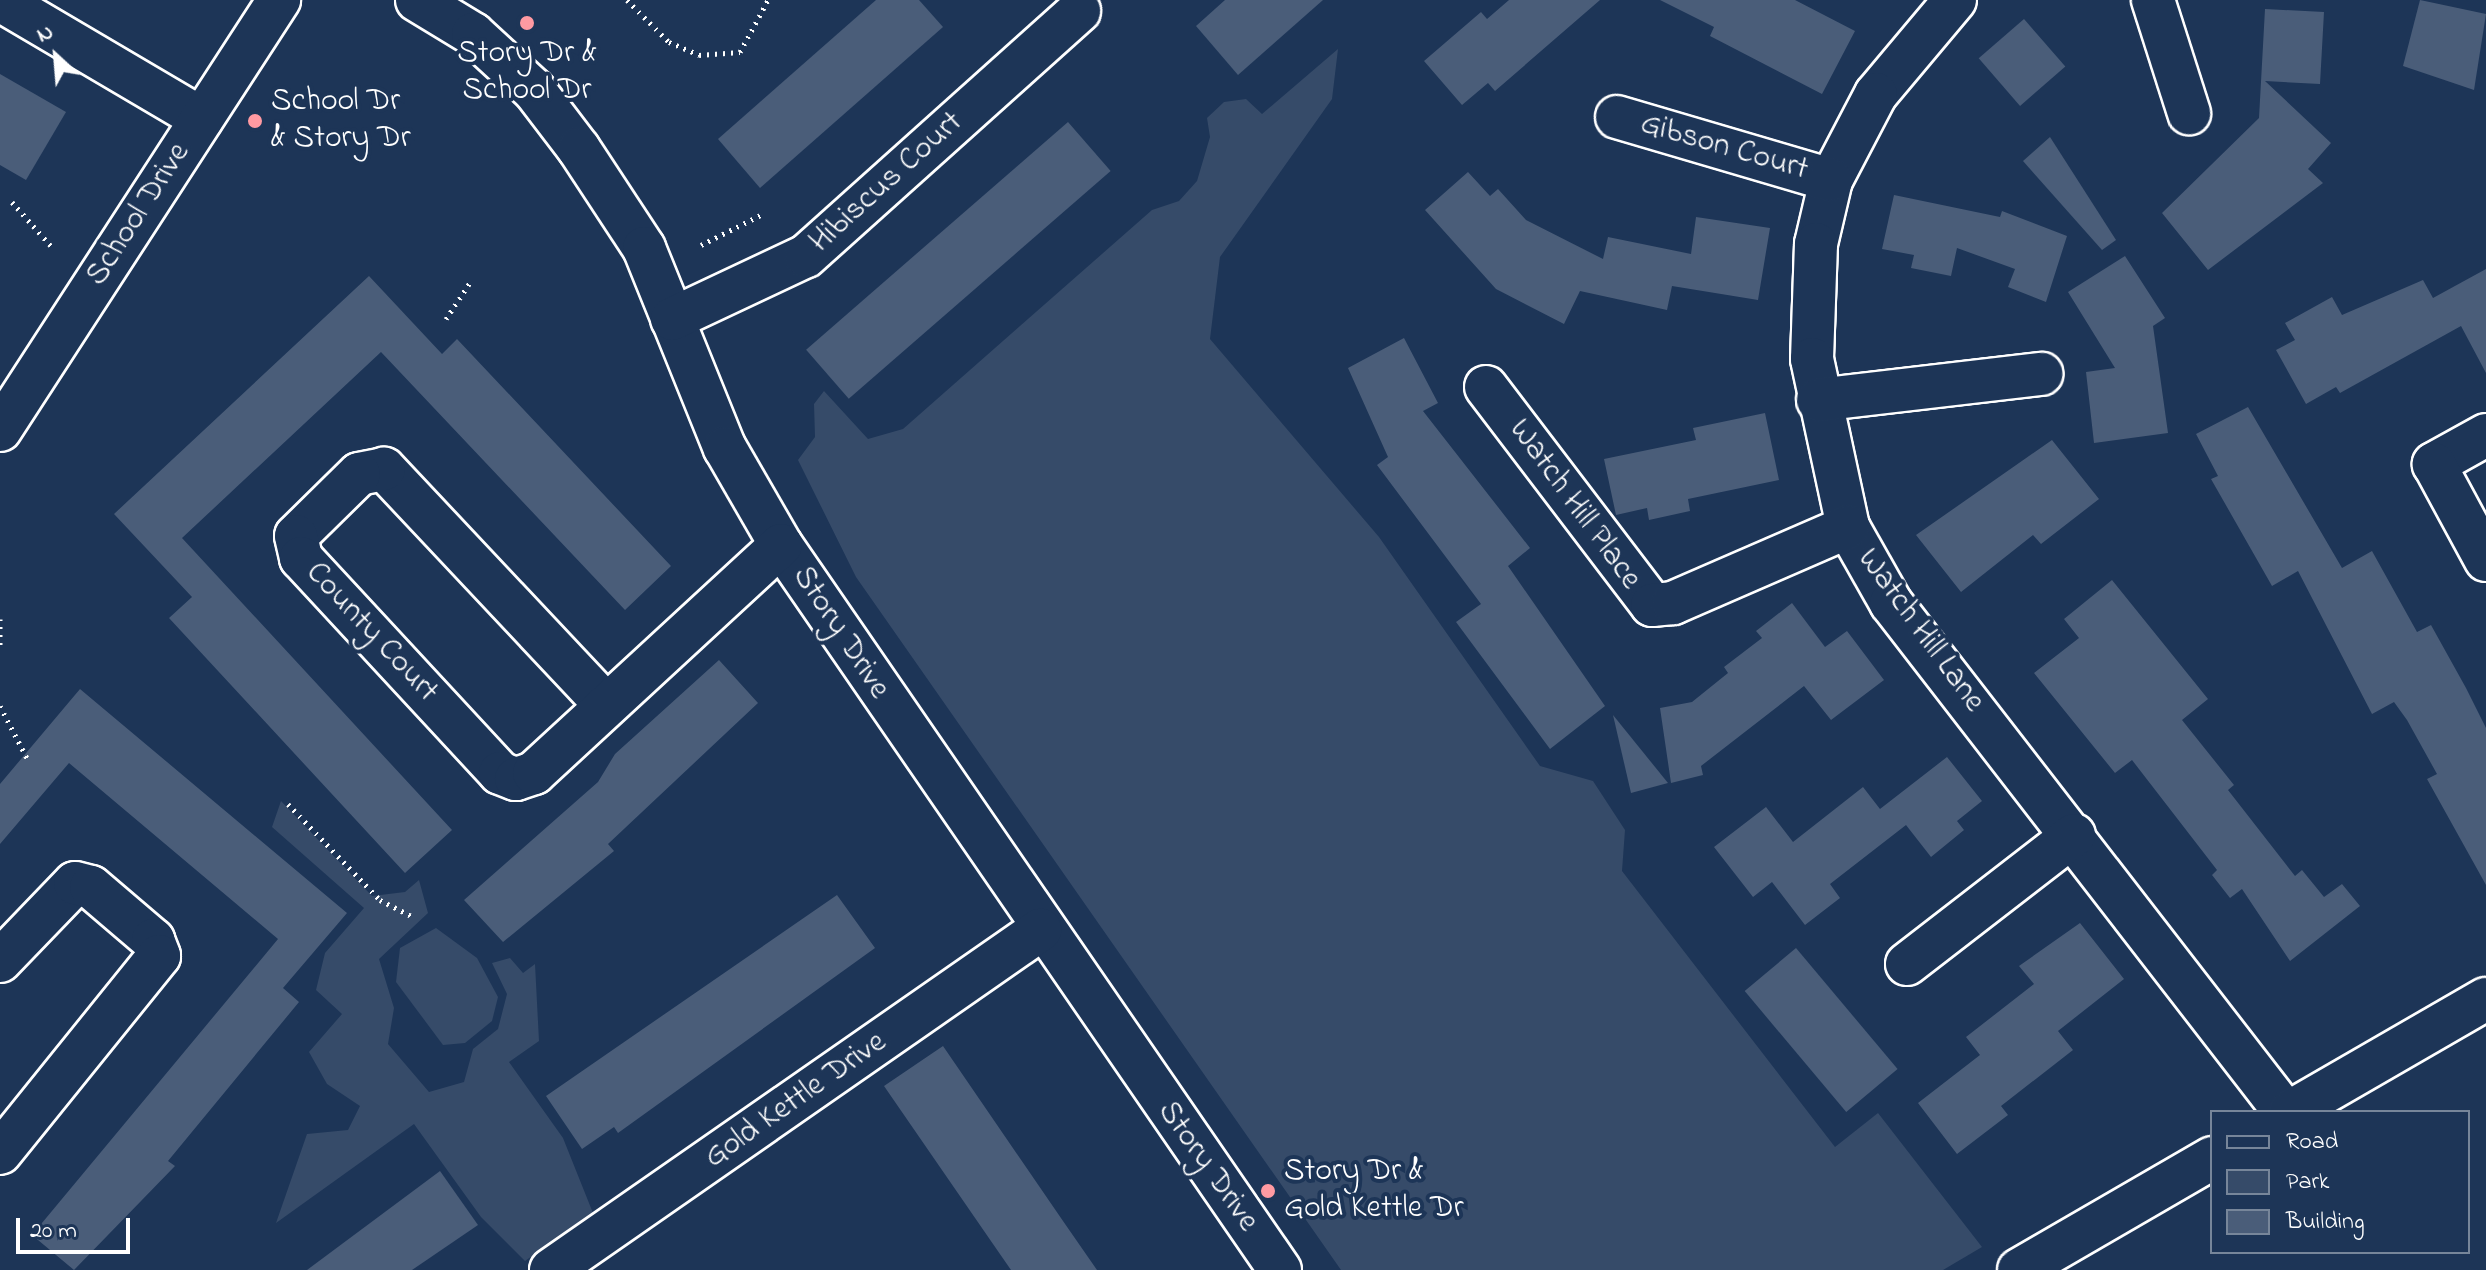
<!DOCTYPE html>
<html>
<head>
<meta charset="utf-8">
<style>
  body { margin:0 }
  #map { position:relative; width:2486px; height:1270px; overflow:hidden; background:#1d3557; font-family:"Indie Flower",sans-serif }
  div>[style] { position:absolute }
  .green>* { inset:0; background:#364b69 }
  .building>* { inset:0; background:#4a5d79; transform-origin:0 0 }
  .path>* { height:5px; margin-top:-2.5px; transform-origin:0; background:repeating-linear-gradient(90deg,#fff 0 2px,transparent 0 8px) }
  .roads { filter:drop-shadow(2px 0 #fff) drop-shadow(-2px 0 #fff) drop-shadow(0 2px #fff) drop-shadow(0 -2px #fff) }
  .minor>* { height:42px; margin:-21px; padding:0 21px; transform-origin:21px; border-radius:21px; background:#1d3557 }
  .dots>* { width:22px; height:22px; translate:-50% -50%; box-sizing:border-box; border:4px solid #1d3557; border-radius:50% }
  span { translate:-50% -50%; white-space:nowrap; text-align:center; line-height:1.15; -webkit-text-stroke:8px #1d3557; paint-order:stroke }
  .poi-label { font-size:32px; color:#fff }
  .left { translate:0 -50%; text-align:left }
  .street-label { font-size:32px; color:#fff }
  .legend { position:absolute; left:2210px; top:1110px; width:260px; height:144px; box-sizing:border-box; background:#1d3557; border:2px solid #77869a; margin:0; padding:10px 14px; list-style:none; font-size:24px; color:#fff }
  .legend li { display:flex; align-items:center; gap:16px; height:40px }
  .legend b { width:40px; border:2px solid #77869a }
  .north { position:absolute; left:16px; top:16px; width:80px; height:80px; -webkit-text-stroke:6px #1d3557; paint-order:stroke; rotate:334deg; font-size:22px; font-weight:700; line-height:32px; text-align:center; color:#fff }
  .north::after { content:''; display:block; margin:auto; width:28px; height:36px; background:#fff; clip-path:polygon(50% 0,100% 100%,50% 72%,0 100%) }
  .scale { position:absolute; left:16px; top:1218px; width:114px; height:36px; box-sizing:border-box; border:4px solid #fff; border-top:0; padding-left:10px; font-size:24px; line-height:28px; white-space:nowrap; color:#fff; -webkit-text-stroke:6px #1d3557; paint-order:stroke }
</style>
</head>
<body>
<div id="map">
  <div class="green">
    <div style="clip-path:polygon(1338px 49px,1332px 99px,1220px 257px,1210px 339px,1379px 537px,1540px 766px,1593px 781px,1625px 830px,1622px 871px,1835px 1147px,1878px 1113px,1982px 1247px,1943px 1270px,1341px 1270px,856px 577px,798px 460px,815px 437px,814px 404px,824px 391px,868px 439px,903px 429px,1152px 210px,1179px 201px,1197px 181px,1210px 137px,1207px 118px,1224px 102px,1246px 99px,1262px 114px)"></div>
    <div style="clip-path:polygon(281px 801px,372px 896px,405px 892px,419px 880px,428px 913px,379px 959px,394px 1008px,388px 1044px,429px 1092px,464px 1082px,473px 1049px,498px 1029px,507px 994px,492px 963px,510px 958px,523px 973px,535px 964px,539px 1041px,509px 1062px,563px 1138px,593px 1213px,525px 1261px,481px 1217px,414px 1124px,276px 1223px,307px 1134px,348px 1130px,360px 1106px,327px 1084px,309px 1052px,342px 1014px,316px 990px,325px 953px,364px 908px,272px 827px)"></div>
    <div style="clip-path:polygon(436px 928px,477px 958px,498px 997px,492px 1021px,465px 1043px,443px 1045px,396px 982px,400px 948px)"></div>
  </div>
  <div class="building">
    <div style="clip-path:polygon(876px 0,919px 0,943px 27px,760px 188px,718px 139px)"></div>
    <div style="clip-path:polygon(1225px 0,1323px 0,1238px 75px,1196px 26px)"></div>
    <div style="clip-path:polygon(1509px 0,1600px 0,1495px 91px,1488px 83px,1462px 105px,1424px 61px,1481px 12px,1487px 19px)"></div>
    <div style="clip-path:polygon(1660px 0,1795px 0,1855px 31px,1822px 94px,1710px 36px,1714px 27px)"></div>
    <div style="clip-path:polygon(2420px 0,2486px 14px,2474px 90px,2403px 66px)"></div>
    <div style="clip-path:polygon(2265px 9px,2324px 12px,2320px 84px,2265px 81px,2331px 143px,2308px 169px,2323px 183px,2208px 270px,2162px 213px,2259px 118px)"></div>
    <div style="left:2024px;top:19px;width:63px;height:60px;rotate:49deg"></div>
    <div style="clip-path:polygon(0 74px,66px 112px,26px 180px,0 165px)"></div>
    <div style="left:1068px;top:122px;width:65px;height:347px;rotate:49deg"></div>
    <div style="clip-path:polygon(2050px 137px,2116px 240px,2102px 250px,2023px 161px)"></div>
    <div style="clip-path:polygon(1468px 172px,1490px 196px,1498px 189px,1526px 220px,1603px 259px,1608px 237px,1691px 254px,1696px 217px,1770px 228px,1758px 300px,1672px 286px,1667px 310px,1580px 291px,1564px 324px,1496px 289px,1425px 210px)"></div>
    <div style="clip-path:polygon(1894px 195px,2000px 217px,2002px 211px,2067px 236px,2046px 302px,2008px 287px,2015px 269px,1957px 248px,1951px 276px,1911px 268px,1914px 255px,1882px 249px)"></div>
    <div style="clip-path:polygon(2125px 256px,2165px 318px,2153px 326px,2168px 433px,2094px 443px,2086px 372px,2115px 368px,2068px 292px)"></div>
    <div style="clip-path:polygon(2486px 269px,2486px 373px,2461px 326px,2340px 393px,2336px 387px,2306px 404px,2276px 350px,2295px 340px,2285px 323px,2332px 297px,2342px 315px,2423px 280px,2433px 298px)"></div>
    <div style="clip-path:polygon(369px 276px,442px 354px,457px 339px,671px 566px,625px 610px,381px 352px,182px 538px,452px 830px,405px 873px,169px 618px,192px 597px,114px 514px)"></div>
    <div style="clip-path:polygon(1404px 338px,1438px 403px,1423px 411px,1530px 548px,1508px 566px,1605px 706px,1550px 749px,1456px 622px,1481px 604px,1377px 465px,1388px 457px,1348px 368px)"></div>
    <div style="clip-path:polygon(2248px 407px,2342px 568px,2372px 551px,2417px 632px,2431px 625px,2466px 688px,2486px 728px,2486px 885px,2427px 779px,2437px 774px,2407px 720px,2394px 702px,2372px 714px,2298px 571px,2272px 586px,2211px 479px,2218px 476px,2196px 434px)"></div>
    <div style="clip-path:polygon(1765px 413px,1779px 480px,1688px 499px,1690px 511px,1649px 520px,1647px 508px,1616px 515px,1604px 459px,1696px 440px,1693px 428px)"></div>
    <div style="clip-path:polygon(2052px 440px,2099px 499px,2041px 544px,2033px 535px,1961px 592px,1916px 535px)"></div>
    <div style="clip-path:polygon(2112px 580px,2208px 699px,2182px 720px,2234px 785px,2228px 790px,2295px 876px,2302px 870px,2324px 897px,2342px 884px,2360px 906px,2290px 961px,2242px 889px,2230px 898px,2212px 875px,2217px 870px,2132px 760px,2115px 773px,2034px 673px,2079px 638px,2064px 619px)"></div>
    <div style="clip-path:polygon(1792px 603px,1825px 647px,1847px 631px,1884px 680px,1831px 720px,1804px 686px,1701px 766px,1703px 775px,1671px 783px,1660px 708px,1692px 702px,1728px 673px,1724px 667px,1762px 638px,1756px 631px)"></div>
    <div style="clip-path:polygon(719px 660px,758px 703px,608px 844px,614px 851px,503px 942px,464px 900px,598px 782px,615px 754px)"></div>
    <div style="clip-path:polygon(80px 689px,347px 913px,283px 988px,299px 1002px,168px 1161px,175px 1166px,74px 1270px,32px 1235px,278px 939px,69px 763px,0 844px,0 784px)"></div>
    <div style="clip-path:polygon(1613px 715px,1668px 783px,1631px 793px)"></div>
    <div style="clip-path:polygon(1947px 757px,1982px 801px,1957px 821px,1964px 830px,1931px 857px,1906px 825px,1830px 884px,1840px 898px,1805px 925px,1772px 882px,1753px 897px,1714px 847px,1766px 807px,1793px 842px,1863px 787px,1880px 809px)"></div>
    <div style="clip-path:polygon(837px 895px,875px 948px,618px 1133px,614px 1127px,582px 1149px,546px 1096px)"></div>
    <div style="clip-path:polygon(2080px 923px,2124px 979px,2058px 1031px,2073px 1050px,2001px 1106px,2008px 1115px,1957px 1154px,1918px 1103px,1980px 1055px,1966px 1037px,2034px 984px,2019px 966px)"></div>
    <div style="left:1796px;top:948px;width:158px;height:67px;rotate:50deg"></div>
    <div style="clip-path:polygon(943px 1046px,1063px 1221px,1097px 1270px,1011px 1270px,993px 1244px,884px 1086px)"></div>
    <div style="clip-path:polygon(440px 1171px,478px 1225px,412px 1270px,307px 1270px)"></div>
  </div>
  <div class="path">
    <div style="left:627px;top:0;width:59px;rotate:45deg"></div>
    <div style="left:669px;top:42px;width:33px;rotate:23deg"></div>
    <div style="left:699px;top:55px;width:41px;rotate:-4.2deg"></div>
    <div style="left:740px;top:52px;width:59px;rotate:-61.7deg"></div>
    <div style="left:12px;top:202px;width:60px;rotate:48.4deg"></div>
    <div style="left:701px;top:245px;width:69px;rotate:-26.6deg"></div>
    <div style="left:446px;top:319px;width:45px;rotate:-56.7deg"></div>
    <div style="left:0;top:619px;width:26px;rotate:90deg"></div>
    <div style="left:0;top:706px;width:63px;rotate:62.6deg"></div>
    <div style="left:288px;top:804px;width:133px;rotate:46.2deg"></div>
    <div style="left:380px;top:900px;width:38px;rotate:27deg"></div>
  </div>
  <div class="roads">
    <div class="minor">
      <div style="left:0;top:0;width:234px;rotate:30.5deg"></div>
      <div style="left:417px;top:0;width:66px;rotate:31.3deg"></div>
      <div style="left:473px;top:34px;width:83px;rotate:42.6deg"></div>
      <div style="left:534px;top:90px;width:74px;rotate:52.7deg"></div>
      <div style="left:579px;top:149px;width:118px;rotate:56.7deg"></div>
      <div style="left:644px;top:248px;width:216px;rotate:68deg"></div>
      <div style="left:725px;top:448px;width:112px;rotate:60deg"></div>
      <div style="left:781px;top:545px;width:880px;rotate:55.46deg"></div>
      <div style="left:1955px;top:0;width:123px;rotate:130deg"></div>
      <div style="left:1876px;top:94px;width:97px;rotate:117.6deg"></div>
      <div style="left:1831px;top:180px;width:66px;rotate:103.2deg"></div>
      <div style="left:1816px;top:244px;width:115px;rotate:92deg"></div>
      <div style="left:1812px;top:359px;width:172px;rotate:77.9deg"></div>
      <div style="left:1848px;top:527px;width:87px;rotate:60.5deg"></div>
      <div style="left:1891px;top:603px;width:644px;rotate:52.26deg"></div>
      <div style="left:2153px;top:0;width:119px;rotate:72.3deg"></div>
      <div style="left:1617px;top:117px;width:223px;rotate:16.4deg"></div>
      <div style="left:672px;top:319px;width:148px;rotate:-25.2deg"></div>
      <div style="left:806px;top:256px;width:367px;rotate:-41.9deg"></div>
      <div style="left:1486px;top:387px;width:274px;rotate:52.7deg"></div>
      <div style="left:1652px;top:605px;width:21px;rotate:-5deg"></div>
      <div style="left:1673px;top:603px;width:191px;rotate:-23.5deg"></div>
      <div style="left:1818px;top:400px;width:225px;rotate:-6.7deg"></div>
      <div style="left:0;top:430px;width:513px;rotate:-57.02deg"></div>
      <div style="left:2486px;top:435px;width:60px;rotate:150.9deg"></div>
      <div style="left:2434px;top:464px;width:109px;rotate:61.6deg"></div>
      <div style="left:605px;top:704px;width:323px;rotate:-133.2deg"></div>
      <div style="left:384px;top:469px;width:25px;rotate:169deg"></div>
      <div style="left:359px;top:474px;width:88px;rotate:135.5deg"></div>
      <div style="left:296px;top:536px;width:23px;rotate:77deg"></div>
      <div style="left:301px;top:558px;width:293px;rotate:47.2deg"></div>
      <div style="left:500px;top:773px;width:17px;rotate:21deg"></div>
      <div style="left:516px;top:779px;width:19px;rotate:-18deg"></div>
      <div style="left:534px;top:773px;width:336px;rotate:-42.7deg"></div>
      <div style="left:0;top:961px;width:108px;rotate:-46.1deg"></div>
      <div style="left:75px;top:883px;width:16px;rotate:14deg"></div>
      <div style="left:91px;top:887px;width:82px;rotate:40.5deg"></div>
      <div style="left:153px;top:940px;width:17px;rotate:69deg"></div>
      <div style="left:159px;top:956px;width:253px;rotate:128.9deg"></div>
      <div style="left:1907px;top:964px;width:211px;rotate:-37.7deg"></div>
      <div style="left:2290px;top:1112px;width:226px;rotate:-30deg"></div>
      <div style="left:551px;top:1270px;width:596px;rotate:-34.81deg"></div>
      <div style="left:2019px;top:1270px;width:223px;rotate:-30.1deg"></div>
    </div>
  </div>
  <div class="dots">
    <div style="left:527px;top:23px;background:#ff9aa2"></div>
    <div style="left:255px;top:121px;background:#ff9aa2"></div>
    <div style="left:1268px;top:1191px;background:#ff9aa2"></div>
  </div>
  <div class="poi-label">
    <span style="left:527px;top:73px">Story Dr &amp;<br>School Dr</span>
    <span class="left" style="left:271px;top:121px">School Dr<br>&amp; Story Dr</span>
    <span class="left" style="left:1284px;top:1191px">Story Dr &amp;<br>Gold Kettle Dr</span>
  </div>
  <div class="street-label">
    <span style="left:1724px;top:148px;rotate:16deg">Gibson Court</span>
    <span style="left:887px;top:183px;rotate:-42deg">Hibiscus Court</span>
    <span style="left:139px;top:215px;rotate:-57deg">School Drive</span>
    <span style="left:1574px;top:505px;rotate:54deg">Watch Hill Place</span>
    <span style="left:1920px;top:631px;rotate:54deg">Watch Hill Lane</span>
    <span style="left:371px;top:633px;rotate:47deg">County Court</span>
    <span style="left:840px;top:633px;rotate:57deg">Story Drive</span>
    <span style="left:796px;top:1101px;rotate:-35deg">Gold Kettle Drive</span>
    <span style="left:1207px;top:1167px;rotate:55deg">Story Drive</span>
  </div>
  <ul class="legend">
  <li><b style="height:10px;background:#1d3557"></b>Road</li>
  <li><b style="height:22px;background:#364b69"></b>Park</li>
  <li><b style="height:22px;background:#4a5d79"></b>Building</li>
  </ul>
  <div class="north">N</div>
  <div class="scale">20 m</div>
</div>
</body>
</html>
